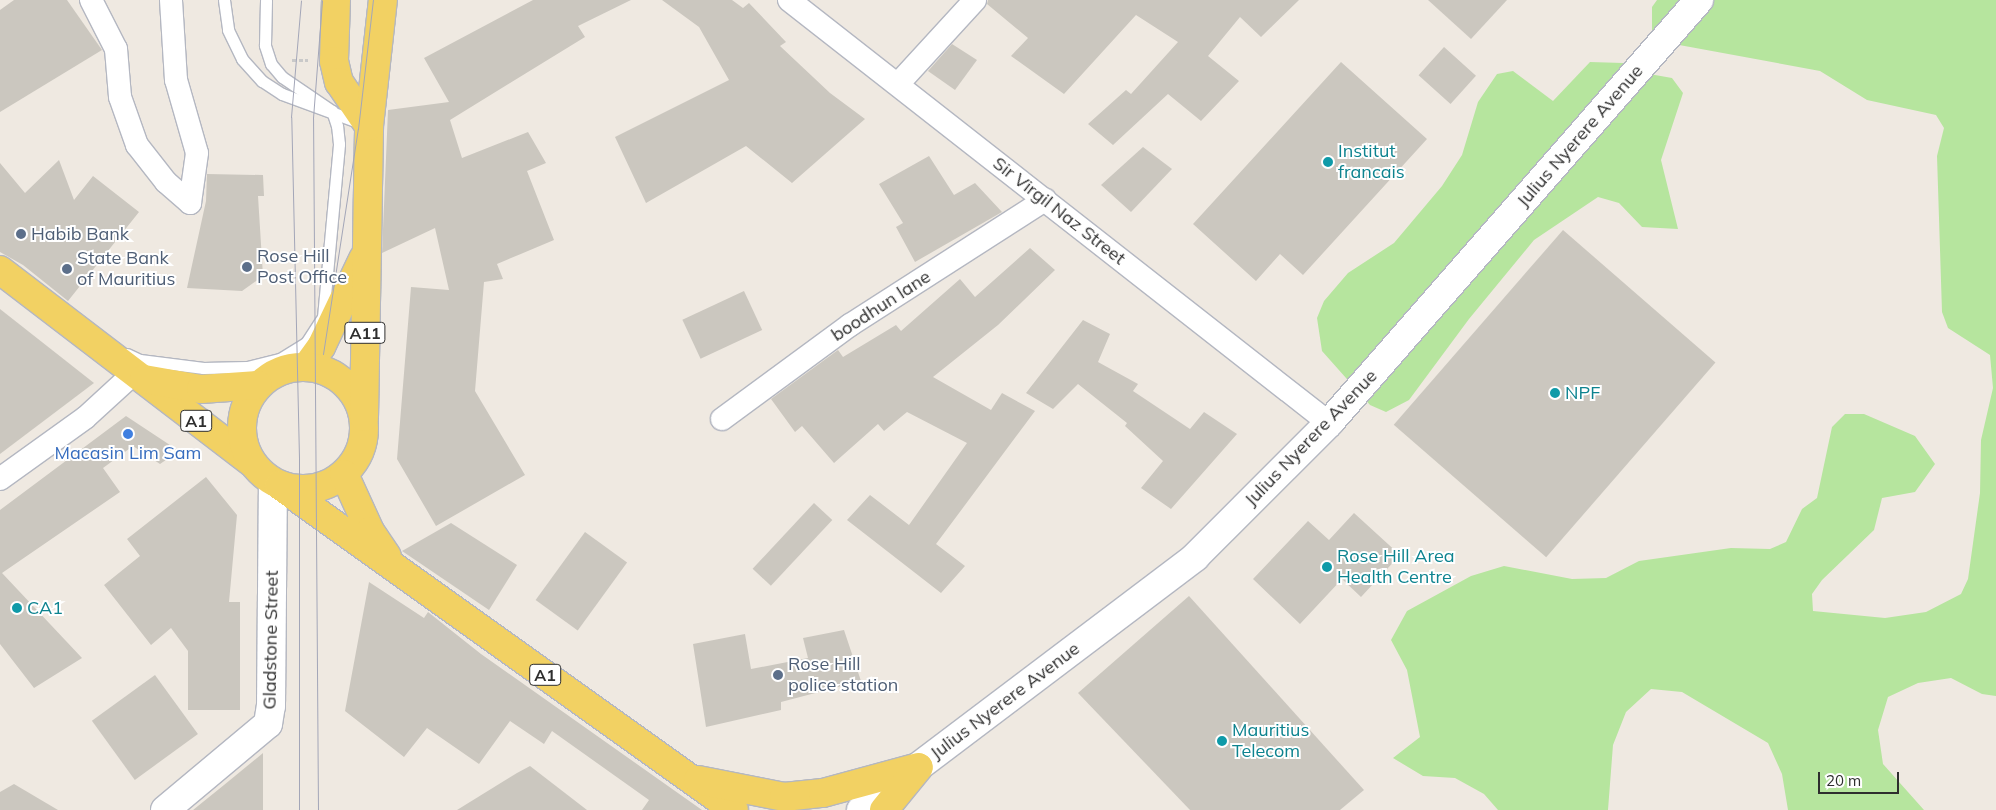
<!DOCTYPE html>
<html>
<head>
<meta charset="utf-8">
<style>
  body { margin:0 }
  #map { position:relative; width:1996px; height:810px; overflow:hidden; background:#efe9e1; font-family:Mulish,sans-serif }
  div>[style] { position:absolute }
  .green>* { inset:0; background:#b6e59e }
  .building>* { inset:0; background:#cbc7bf; transform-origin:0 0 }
  .path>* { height:3px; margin-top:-1.5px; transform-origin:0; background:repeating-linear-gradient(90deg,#c9c9c9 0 4px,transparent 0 6.5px) }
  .roads { filter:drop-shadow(1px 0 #b4b7c1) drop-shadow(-1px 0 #b4b7c1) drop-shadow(0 1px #b4b7c1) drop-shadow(0 -1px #b4b7c1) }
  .lane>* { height:11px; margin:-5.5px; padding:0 5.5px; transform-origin:5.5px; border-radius:5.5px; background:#fff }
  .street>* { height:22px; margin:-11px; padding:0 11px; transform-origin:11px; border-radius:11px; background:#fff }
  .secondary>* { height:28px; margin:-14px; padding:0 14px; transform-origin:14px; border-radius:14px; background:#fff }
  .primary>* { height:28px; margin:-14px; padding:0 14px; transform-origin:14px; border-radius:14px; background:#f2d163 }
  .primary>.ring { margin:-14px; padding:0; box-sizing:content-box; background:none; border:28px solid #f2d163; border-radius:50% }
  .tram>* { height:1px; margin:-0.5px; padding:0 0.5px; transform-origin:0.5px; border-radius:0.5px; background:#a3a6b8 }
  .dots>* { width:14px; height:14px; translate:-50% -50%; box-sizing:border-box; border:2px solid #fff; border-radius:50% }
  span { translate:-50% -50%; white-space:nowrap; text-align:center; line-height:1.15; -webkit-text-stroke:4px #fff; paint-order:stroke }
  .shield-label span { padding:1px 4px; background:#fff; border:1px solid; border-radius:4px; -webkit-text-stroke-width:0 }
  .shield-label { font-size:16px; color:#2e2e2e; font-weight:700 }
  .street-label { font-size:18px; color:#2e2e2e }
  .culture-label { font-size:18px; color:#0d838f }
  .left { translate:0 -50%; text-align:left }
  .service-label { font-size:18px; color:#4e5e75 }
  .shop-label { font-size:18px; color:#366cbe }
  .scale { position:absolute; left:1818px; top:772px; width:81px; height:22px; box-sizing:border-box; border:2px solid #2e2e2e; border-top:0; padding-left:6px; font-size:15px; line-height:18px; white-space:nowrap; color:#2e2e2e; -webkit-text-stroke:4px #fff; paint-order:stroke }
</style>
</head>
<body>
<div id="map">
  <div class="green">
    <div style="clip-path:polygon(1657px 0,1996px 0,1996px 696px,1982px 694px,1951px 678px,1918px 683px,1888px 697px,1878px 730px,1883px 764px,1924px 810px,1788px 810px,1782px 774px,1768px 743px,1682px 692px,1651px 689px,1626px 712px,1613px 745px,1608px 810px,1498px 810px,1484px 794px,1455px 778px,1423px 776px,1393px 758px,1420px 737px,1407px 670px,1391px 640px,1407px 611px,1471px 576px,1504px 566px,1572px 579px,1606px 578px,1639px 561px,1731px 548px,1770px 549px,1786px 542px,1802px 509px,1817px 498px,1832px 427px,1845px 414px,1864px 414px,1915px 436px,1935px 464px,1915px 492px,1882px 498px,1874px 530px,1822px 580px,1812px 594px,1813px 611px,1885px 618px,1926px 612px,1961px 594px,1968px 579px,1980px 493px,1981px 440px,1993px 388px,1990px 355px,1948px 328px,1942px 312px,1937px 156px,1944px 128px,1936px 115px,1867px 100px,1820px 71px,1652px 40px,1652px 7px)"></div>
    <div style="clip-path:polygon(1590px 62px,1623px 63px,1638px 72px,1672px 78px,1683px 93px,1661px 160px,1678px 229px,1642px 227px,1619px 203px,1598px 197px,1534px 240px,1469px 319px,1409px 400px,1386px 412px,1370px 405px,1322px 351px,1317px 318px,1324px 301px,1348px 273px,1394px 243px,1442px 186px,1462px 155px,1478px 102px,1497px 74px,1513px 71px,1553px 101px)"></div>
  </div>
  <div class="building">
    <div style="clip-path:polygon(14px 0,67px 0,102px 50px,0 112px,0 10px)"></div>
    <div style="clip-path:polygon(533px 0,631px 0,578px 26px,585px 37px,450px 120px,462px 158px,528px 132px,546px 163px,527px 171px,554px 240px,497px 264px,503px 279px,484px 282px,475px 391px,525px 475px,436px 526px,397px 459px,411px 287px,449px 290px,435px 228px,382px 253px,388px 110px,449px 102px,424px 58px)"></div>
    <div style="clip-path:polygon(662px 0,732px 0,743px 8px,749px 3px,786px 42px,780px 46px,830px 93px,865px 119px,792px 183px,746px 146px,646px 203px,615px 137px,729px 80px,699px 27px)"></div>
    <div style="clip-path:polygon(988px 0,1299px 0,1261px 37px,1240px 17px,1208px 56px,1239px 81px,1201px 121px,1168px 94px,1113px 145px,1088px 124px,1126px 90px,1131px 94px,1178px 42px,1136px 15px,1064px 94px,1011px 56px,1028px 38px,987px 4px)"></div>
    <div style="clip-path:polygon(1428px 0,1507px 0,1471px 39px)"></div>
    <div style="clip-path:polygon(952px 44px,977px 60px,955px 90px,928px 71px)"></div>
    <div style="left:1444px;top:47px;width:43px;height:38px;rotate:42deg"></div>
    <div style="clip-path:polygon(1341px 62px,1427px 139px,1303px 275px,1280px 254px,1256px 281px,1193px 224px)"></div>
    <div style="clip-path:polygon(1143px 147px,1172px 169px,1131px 212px,1101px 185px)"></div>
    <div style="clip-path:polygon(929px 156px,954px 195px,975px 183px,1002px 212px,915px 262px,896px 227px,903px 223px,879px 184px)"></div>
    <div style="clip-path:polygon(59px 160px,74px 200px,93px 176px,139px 212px,68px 301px,23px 265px,0 252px,0 163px,25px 193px)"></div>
    <div style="clip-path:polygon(207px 174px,263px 175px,264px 196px,258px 196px,263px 276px,242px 291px,187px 288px,206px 201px)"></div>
    <div style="left:1563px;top:230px;width:202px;height:258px;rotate:41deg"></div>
    <div style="clip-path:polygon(1030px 248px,1055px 270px,998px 325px,933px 377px,991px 410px,1002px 393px,1035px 411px,936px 544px,965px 566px,941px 593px,847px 520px,870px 495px,909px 525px,967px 443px,907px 412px,884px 431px,878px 424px,834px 463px,802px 426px,795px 432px,771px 399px,838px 350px,843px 357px,896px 325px,901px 331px,960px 279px,975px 297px)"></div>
    <div style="left:744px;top:291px;width:43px;height:68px;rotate:65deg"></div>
    <div style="clip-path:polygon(0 309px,94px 383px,0 454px)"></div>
    <div style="clip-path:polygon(1083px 320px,1110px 334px,1098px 362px,1138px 384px,1133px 391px,1190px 429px,1204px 412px,1237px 434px,1171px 509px,1141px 488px,1163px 461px,1125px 426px,1127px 423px,1078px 384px,1053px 409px,1026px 393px)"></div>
    <div style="clip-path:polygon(126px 416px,179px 451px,160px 464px,133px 446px,103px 468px,120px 492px,2px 573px,82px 658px,34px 688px,0 644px,0 510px)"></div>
    <div style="clip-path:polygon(206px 477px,237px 515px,229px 602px,240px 602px,240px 710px,188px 710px,188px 651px,171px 628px,151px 645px,104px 585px,140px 556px,127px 539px)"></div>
    <div style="left:814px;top:503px;width:25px;height:90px;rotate:43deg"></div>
    <div style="clip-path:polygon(1354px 513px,1400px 555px,1361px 597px,1342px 579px,1300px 624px,1253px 579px,1308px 521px,1329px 540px)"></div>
    <div style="clip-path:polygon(451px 523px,517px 565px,489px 610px,402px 551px)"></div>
    <div style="left:585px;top:532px;width:52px;height:84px;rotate:36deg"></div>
    <div style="clip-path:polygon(369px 582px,424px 618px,428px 612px,481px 654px,702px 810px,642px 810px,649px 800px,552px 731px,544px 744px,510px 721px,479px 764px,427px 728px,404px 757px,345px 711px)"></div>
    <div style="clip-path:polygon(1189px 596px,1364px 790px,1340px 810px,1190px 810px,1078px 693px)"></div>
    <div style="clip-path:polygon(844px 630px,861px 681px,781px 702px,781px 710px,706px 727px,693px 644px,745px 634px,751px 669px,808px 658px,803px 638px)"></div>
    <div style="left:155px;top:675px;width:73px;height:78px;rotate:54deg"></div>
    <div style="clip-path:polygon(263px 753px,263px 810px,193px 810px,224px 785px)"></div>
    <div style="clip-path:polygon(530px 766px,587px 810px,457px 810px,517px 773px)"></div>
    <div style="clip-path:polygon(14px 784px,58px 810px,0 810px,0 792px)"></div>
  </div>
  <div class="path">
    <div style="left:292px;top:60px;width:16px"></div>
  </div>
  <div class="roads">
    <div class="lane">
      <div style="left:224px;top:0;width:30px;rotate:82deg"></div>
      <div style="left:228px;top:30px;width:32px;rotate:64deg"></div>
      <div style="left:242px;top:59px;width:30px;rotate:48deg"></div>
      <div style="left:262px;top:81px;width:24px;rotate:33deg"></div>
      <div style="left:282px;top:94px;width:81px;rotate:20.2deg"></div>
      <div style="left:127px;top:354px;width:14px;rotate:25deg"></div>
      <div style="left:140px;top:360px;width:64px;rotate:7.2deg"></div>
      <div style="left:203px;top:368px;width:44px;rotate:-1.3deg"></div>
      <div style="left:247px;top:367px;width:34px;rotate:-14deg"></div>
      <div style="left:280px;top:359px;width:31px;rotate:-32deg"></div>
      <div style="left:306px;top:343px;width:31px;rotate:-57deg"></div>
      <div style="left:323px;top:317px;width:174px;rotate:-84.7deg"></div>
      <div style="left:339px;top:144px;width:18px;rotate:-96deg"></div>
      <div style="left:337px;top:126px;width:16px;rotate:-108deg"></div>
      <div style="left:332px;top:111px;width:60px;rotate:-145.8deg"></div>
      <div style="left:282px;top:77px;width:17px;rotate:-130deg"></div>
      <div style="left:271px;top:64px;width:20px;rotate:-108deg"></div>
      <div style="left:265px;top:45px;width:45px;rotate:-88.7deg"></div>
    </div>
    <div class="street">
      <div style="left:91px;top:0;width:55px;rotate:63deg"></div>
      <div style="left:116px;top:49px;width:48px;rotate:85.2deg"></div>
      <div style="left:120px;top:97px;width:51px;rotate:70.5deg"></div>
      <div style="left:137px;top:145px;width:47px;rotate:51.9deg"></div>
      <div style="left:166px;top:182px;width:32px;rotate:41deg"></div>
      <div style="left:190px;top:203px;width:50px;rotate:-82deg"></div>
      <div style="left:197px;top:153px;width:76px;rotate:-106deg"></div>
      <div style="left:176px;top:80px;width:80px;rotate:-93.6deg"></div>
      <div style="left:789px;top:0;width:686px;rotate:38.07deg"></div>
      <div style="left:898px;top:84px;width:114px;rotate:-47.5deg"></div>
      <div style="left:722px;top:419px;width:159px;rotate:-36.3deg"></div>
      <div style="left:850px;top:325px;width:232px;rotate:-32.7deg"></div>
      <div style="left:0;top:479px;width:105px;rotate:-35.7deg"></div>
      <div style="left:85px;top:418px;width:65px;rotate:-42.5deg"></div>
    </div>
    <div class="secondary">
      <div style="left:165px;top:810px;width:134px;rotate:-39.9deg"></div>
      <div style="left:268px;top:724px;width:18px;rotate:-81deg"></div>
      <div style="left:271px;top:706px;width:224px;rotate:-89.5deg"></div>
      <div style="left:861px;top:810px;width:419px;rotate:-37.1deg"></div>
      <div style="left:1195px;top:557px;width:190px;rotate:-45deg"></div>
      <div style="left:1329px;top:423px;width:562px;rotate:-48.82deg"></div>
    </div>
    <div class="primary">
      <div style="left:336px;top:0;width:61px;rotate:91.9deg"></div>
      <div style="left:334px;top:61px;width:22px;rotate:77deg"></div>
      <div style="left:339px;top:82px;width:53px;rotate:55.7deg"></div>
      <div style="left:0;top:270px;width:317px;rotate:37.4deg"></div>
      <div style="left:307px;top:366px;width:24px;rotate:-54deg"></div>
      <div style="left:321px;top:347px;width:98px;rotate:-64.5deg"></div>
      <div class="ring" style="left:242px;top:367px;width:94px;height:94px"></div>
      <div style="left:144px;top:379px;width:58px;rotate:10deg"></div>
      <div style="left:201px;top:389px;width:57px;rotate:-4deg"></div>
      <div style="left:364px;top:417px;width:291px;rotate:-89deg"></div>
      <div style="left:369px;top:126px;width:127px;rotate:-83.7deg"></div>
      <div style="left:344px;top:474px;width:63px;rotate:65.5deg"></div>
      <div style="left:370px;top:531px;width:30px;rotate:56deg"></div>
      <div style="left:279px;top:485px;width:559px;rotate:35.54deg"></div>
      <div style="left:698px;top:780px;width:88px;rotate:11.2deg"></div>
      <div style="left:784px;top:797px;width:39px;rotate:-6deg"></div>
      <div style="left:823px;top:793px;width:99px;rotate:-15.2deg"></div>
      <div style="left:884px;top:810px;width:55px;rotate:-50.9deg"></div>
    </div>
  </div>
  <div class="tram">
    <div style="left:323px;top:354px;width:228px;rotate:-81.2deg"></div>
    <div style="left:358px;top:129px;width:130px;rotate:-83.4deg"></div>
    <div style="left:299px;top:810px;width:352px;rotate:-90deg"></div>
    <div style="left:299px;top:458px;width:341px;rotate:-91.3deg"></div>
    <div style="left:291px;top:117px;width:117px;rotate:-85.1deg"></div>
    <div style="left:318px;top:810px;width:692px;rotate:-90.41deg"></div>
    <div style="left:313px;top:118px;width:118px;rotate:-85.6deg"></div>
  </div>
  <div class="dots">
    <div style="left:1328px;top:162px;background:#0f9aa8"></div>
    <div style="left:21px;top:234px;background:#5c6f8a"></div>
    <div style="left:247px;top:267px;background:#5c6f8a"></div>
    <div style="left:67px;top:269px;background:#5c6f8a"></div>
    <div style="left:1555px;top:393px;background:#0f9aa8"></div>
    <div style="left:128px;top:434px;background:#3f7fe0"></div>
    <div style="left:1327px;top:567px;background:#0f9aa8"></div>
    <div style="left:17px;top:608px;background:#0f9aa8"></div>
    <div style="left:778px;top:675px;background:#5c6f8a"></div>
    <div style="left:1222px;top:741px;background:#0f9aa8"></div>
  </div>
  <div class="shield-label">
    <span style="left:365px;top:333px">A11</span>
    <span style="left:196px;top:421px">A1</span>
    <span style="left:545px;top:675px">A1</span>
  </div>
  <div class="street-label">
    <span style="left:1580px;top:136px;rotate:-49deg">Julius Nyerere Avenue</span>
    <span style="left:1059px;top:211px;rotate:38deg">Sir Virgil Naz Street</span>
    <span style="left:881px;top:306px;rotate:-33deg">boodhun lane</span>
    <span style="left:1311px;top:438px;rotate:-46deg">Julius Nyerere Avenue</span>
    <span style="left:271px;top:640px;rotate:-89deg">Gladstone Street</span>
    <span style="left:1005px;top:701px;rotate:-37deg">Julius Nyerere Avenue</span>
  </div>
  <div class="culture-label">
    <span class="left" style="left:1338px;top:162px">Institut<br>francais</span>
    <span class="left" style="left:1565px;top:393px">NPF</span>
    <span class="left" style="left:1337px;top:567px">Rose Hill Area<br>Health Centre</span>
    <span class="left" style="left:27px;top:608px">CA1</span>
    <span class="left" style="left:1232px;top:741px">Mauritius<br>Telecom</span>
  </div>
  <div class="service-label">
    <span class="left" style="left:31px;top:234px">Habib Bank</span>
    <span class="left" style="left:257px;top:267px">Rose Hill<br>Post Office</span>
    <span class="left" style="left:77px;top:269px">State Bank<br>of Mauritius</span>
    <span class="left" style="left:788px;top:675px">Rose Hill<br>police station</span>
  </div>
  <div class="shop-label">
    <span style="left:128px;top:453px">Macasin Lim Sam</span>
  </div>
  <div class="scale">20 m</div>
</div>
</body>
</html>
